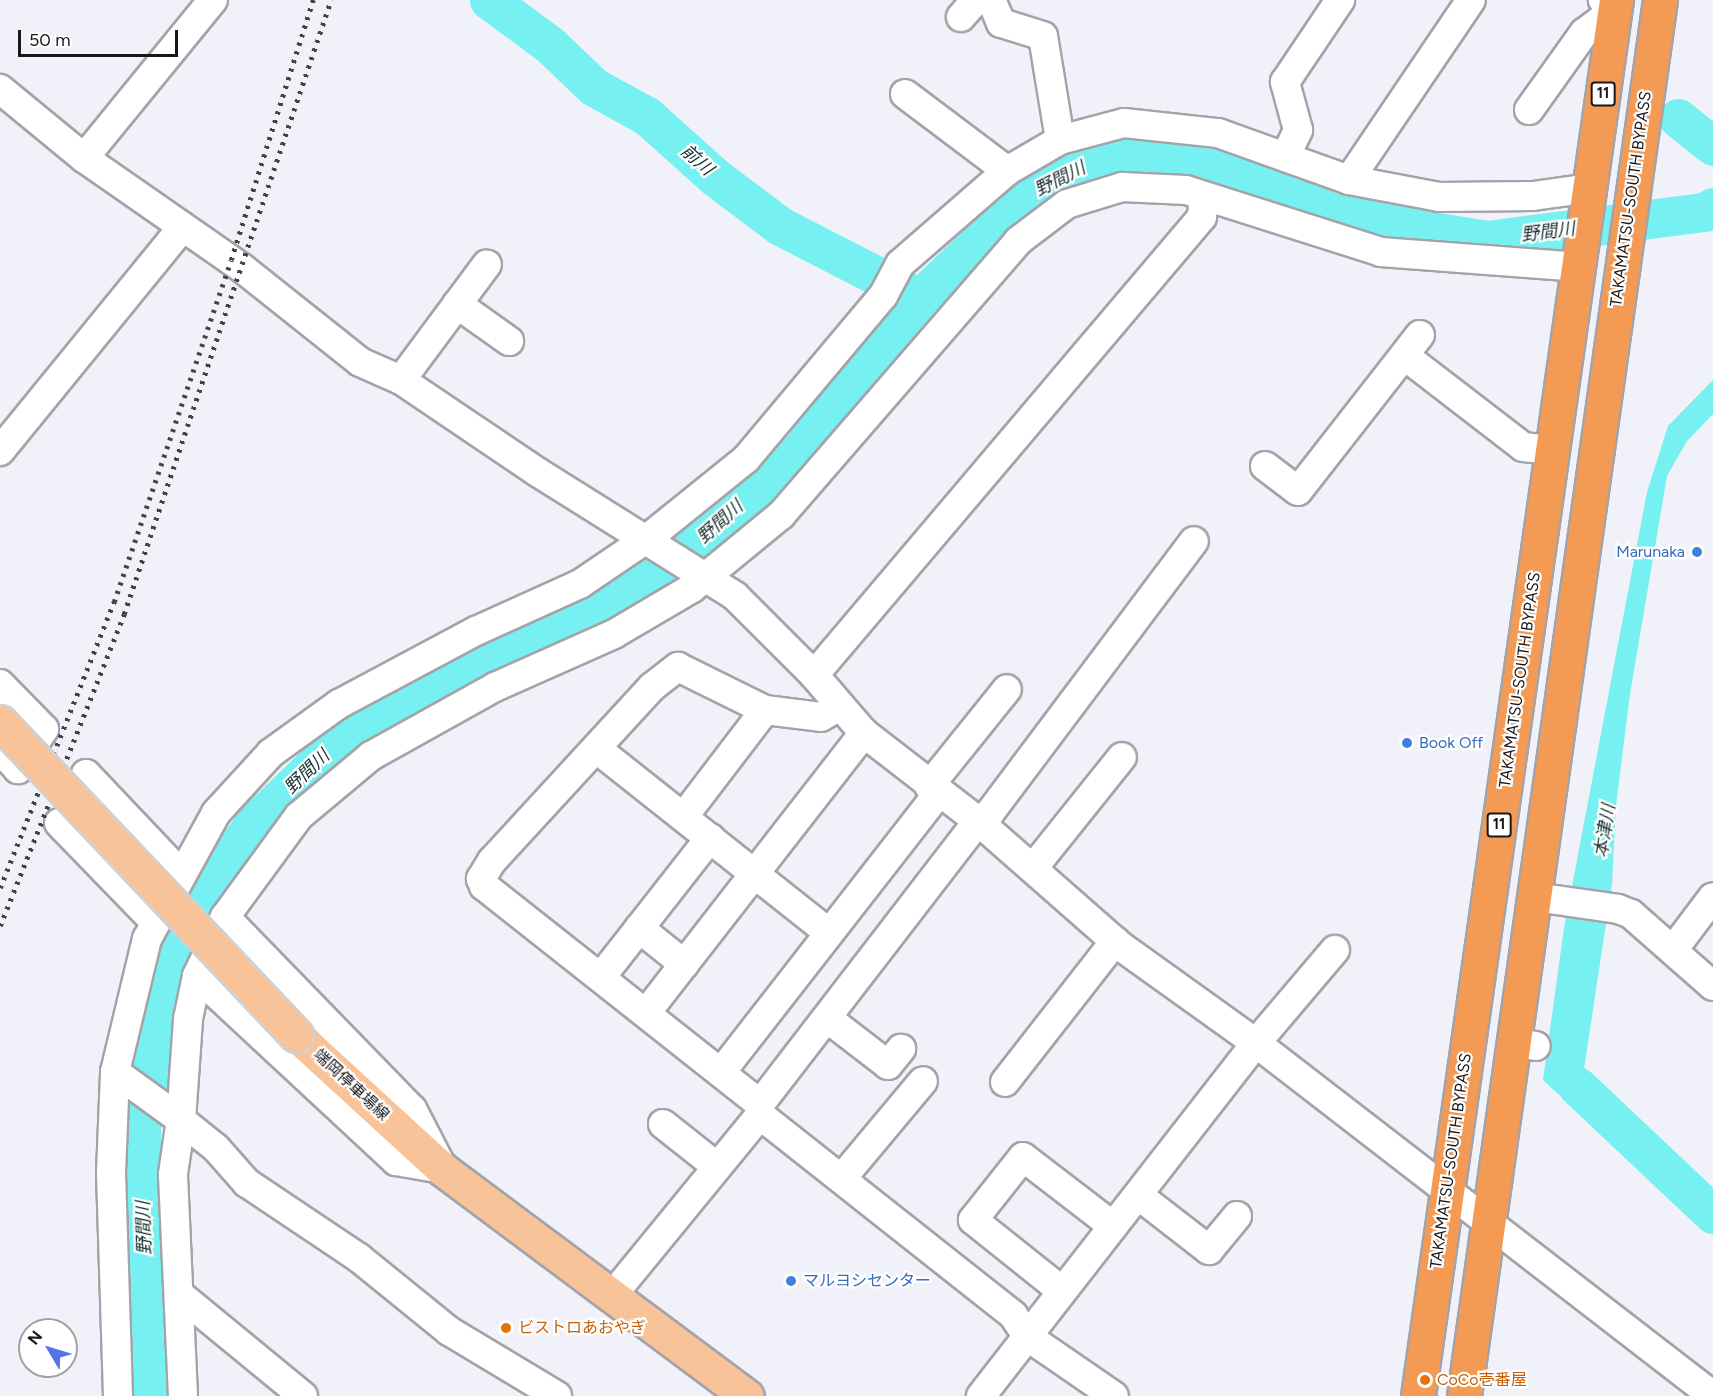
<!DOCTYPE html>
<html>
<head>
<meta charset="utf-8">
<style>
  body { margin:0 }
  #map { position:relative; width:1713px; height:1396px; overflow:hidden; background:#f1f2f9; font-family:Figtree,"Noto Sans JP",sans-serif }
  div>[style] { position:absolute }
  .water>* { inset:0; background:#76f0f0 }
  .river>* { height:39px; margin:-19.5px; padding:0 19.5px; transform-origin:19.5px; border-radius:19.5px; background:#76f0f0 }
  .roads { filter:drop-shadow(2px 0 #a3a3a9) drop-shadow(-2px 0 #a3a3a9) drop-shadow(0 2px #a3a3a9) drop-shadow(0 -2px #a3a3a9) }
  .minor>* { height:28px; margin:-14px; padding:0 14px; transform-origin:14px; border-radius:14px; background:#fff }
  .major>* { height:33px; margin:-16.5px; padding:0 16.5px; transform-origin:16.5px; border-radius:16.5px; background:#f8c398 }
  .highway>* { height:33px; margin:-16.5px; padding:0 16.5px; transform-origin:16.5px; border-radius:16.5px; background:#f39b54 }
  .rail>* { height:4.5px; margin-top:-2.25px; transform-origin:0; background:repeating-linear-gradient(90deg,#434347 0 3px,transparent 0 9px) }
  .bridges { filter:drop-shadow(2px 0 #d1d1d1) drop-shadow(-2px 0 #d1d1d1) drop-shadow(0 2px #d1d1d1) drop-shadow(0 -2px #d1d1d1) }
  .major-bridge>* { height:33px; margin:-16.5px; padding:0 16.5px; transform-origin:16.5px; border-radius:16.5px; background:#f8c398 }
  .dots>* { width:16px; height:16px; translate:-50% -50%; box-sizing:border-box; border:3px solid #fff; border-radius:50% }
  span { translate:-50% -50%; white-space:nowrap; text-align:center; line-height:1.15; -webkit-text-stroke:4.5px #fff; paint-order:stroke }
  .shield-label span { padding:2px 4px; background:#fff; border:2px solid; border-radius:4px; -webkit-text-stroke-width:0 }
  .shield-label { font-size:15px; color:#18181b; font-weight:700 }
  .street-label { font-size:16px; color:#18181b }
  .shop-label { font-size:16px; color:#366cbe }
  .right { translate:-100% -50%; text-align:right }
  .left { translate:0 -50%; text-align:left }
  .food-label { font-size:16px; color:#c56008 }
  .water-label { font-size:18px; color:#1b3131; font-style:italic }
  .north { position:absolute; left:18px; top:1318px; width:60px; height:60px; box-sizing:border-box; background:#fff; border:2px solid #a3a3a4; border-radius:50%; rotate:308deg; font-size:16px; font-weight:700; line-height:24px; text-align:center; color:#18181b }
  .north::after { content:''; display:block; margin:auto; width:21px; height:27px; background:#5275e9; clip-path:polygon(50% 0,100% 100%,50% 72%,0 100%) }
  .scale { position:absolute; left:18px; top:30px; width:160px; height:27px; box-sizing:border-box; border:3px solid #18181b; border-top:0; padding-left:8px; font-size:18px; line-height:21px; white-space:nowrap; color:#18181b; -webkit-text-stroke:4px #fff; paint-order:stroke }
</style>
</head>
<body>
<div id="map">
  <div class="water">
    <div style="clip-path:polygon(1713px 380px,1713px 414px,1687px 441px,1667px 476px,1630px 694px,1616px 806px,1612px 884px,1584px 1069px,1588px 1081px,1623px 1113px,1615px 1127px,1573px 1098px,1558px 1094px,1543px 1080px,1564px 928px,1647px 492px,1668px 426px)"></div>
  </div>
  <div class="river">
    <div style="left:489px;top:0;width:76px;rotate:36.4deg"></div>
    <div style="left:550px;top:45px;width:61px;rotate:43.7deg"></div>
    <div style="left:594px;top:87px;width:60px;rotate:28.7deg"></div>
    <div style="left:647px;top:116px;width:91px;rotate:41.9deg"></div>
    <div style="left:715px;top:177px;width:81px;rotate:37deg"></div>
    <div style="left:780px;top:226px;width:157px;rotate:27.2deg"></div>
    <div style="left:1678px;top:118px;width:45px;rotate:38.7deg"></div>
    <div style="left:1577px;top:1086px;width:187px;rotate:43.3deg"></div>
    <div style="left:150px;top:1396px;width:267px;rotate:-91.9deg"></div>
    <div style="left:141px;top:1129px;width:93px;rotate:-82deg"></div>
    <div style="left:154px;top:1037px;width:78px;rotate:-76deg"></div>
    <div style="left:173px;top:961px;width:95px;rotate:-63.2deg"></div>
    <div style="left:216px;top:876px;width:67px;rotate:-54.2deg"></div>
    <div style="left:255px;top:822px;width:110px;rotate:-43.9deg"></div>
    <div style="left:334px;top:746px;width:59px;rotate:-32.6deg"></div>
    <div style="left:384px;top:714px;width:264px;rotate:-26.3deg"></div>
    <div style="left:621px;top:597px;width:94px;rotate:-35deg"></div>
    <div style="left:698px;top:543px;width:139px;rotate:-42.1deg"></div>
    <div style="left:801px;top:450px;width:81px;rotate:-54.5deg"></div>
    <div style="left:848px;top:384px;width:112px;rotate:-50.1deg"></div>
    <div style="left:920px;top:298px;width:146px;rotate:-43.6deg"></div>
    <div style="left:1026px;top:197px;width:73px;rotate:-27.6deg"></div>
    <div style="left:1091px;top:163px;width:49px;rotate:-8.1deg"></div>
    <div style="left:1140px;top:156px;width:82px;rotate:9.8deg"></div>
    <div style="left:1221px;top:170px;width:99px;rotate:18.8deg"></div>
    <div style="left:1315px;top:202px;width:95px;rotate:15.2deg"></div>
    <div style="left:1407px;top:227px;width:81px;rotate:9.2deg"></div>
    <div style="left:1487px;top:240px;width:219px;rotate:-7.4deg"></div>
    <div style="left:1704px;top:212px;width:10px;rotate:-29deg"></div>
  </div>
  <div class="roads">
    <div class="minor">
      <div style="left:961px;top:17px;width:23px;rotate:-49deg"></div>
      <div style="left:0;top:89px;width:109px;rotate:39.4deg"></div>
      <div style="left:84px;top:158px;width:193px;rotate:34.8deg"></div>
      <div style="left:242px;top:268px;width:151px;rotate:38.5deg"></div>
      <div style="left:360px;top:362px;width:45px;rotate:23.7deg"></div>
      <div style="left:401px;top:380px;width:166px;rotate:34deg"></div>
      <div style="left:539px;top:473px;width:231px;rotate:32.1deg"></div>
      <div style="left:735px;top:596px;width:112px;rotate:45deg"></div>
      <div style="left:814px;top:675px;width:77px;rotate:49.2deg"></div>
      <div style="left:864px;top:733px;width:144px;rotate:37.7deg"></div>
      <div style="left:978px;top:821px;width:188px;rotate:41.3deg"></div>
      <div style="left:1119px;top:945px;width:168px;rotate:35.6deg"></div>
      <div style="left:1256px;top:1043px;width:577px;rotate:37.68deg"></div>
      <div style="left:905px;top:94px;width:128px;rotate:37deg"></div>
      <div style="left:1529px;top:110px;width:95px;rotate:-54.5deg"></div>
      <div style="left:1584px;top:33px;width:39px;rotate:-37deg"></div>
      <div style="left:1615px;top:10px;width:16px;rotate:-140deg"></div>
      <div style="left:1060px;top:140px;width:66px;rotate:-14.9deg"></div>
      <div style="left:1124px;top:123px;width:95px;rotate:6.1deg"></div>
      <div style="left:1218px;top:133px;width:139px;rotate:19.7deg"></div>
      <div style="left:1349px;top:180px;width:92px;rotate:10.7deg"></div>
      <div style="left:1439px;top:197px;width:94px;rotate:-0.6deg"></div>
      <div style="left:1533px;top:196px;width:59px;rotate:-7.9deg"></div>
      <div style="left:1285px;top:157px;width:30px;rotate:-64deg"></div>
      <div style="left:1298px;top:130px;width:50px;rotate:-105.2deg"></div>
      <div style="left:1285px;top:82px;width:99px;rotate:-56.1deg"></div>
      <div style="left:84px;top:158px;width:204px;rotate:-50.8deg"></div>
      <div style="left:1349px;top:180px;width:217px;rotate:-55.9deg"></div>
      <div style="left:457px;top:304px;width:64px;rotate:35.4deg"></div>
      <div style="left:1405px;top:356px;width:149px;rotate:37.6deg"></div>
      <div style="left:1523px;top:447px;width:30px;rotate:6deg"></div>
      <div style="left:401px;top:380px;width:144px;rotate:-53.4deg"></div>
      <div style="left:0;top:451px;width:289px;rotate:-50.8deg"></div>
      <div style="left:1265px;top:466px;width:41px;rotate:37.1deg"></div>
      <div style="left:1298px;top:491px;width:198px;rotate:-52deg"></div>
      <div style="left:814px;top:675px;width:600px;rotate:-49.73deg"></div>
      <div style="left:1202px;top:217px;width:21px;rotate:-85deg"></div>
      <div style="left:0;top:684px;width:63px;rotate:45.6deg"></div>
      <div style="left:44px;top:729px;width:48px;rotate:123deg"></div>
      <div style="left:18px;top:769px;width:26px;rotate:-133deg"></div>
      <div style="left:597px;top:749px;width:296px;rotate:38.4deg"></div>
      <div style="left:929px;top:786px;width:124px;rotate:-51.2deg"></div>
      <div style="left:684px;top:816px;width:133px;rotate:-52.6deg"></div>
      <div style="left:59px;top:823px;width:138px;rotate:45.9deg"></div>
      <div style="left:64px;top:828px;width:58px;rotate:-67.8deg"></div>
      <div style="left:86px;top:774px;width:137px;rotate:46.5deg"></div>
      <div style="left:1033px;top:868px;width:142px;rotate:-51.3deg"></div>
      <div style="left:1535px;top:897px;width:84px;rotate:8.2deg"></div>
      <div style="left:1618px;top:909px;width:14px;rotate:21deg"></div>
      <div style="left:1631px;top:914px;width:109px;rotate:41.3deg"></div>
      <div style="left:225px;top:917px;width:268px;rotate:45.8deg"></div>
      <div style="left:412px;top:1109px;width:59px;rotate:62.6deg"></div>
      <div style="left:639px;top:928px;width:58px;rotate:38.7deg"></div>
      <div style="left:1673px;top:950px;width:66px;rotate:-53deg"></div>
      <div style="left:197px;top:976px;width:272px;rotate:42.9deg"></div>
      <div style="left:396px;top:1161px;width:47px;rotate:9.9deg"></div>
      <div style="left:601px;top:977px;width:177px;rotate:-51.9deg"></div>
      <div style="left:646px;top:1013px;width:355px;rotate:-52.1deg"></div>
      <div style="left:827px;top:1018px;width:77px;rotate:37.6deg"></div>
      <div style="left:888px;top:1065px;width:21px;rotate:-51deg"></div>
      <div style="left:1513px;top:1042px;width:23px;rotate:10deg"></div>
      <div style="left:722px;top:1071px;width:351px;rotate:-52.1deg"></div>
      <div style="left:115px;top:1072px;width:82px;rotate:36deg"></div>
      <div style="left:181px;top:1120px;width:101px;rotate:-86deg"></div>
      <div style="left:188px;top:1019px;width:44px;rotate:-78.2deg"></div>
      <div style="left:197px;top:976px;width:65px;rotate:-64.6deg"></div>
      <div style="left:225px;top:917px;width:125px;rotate:-53.8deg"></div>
      <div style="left:299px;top:816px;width:94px;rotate:-39.8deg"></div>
      <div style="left:371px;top:756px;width:142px;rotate:-29.1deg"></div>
      <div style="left:495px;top:687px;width:130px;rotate:-24deg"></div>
      <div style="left:614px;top:634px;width:91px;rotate:-30.5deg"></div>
      <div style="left:692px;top:588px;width:115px;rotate:-39.4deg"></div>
      <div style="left:781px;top:515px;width:362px;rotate:-49.1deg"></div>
      <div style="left:1018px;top:241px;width:61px;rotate:-37.1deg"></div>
      <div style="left:1067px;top:204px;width:58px;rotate:-17.2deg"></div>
      <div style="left:1122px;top:187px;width:64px;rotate:2.7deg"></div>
      <div style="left:1186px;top:190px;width:205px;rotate:17.6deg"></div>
      <div style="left:1381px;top:252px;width:199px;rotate:4.3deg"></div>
      <div style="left:1005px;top:1082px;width:179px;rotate:-52deg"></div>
      <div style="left:760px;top:1104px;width:352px;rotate:-141.7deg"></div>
      <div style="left:484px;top:886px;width:8px;rotate:-113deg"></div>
      <div style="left:481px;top:879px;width:21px;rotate:-59deg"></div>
      <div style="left:492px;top:861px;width:236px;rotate:-47.4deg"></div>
      <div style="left:652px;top:687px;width:33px;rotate:-38deg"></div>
      <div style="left:678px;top:667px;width:97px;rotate:26.3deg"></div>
      <div style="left:765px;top:710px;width:56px;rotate:7.1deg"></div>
      <div style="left:821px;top:717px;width:21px;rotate:-31deg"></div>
      <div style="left:760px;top:1115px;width:323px;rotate:38.3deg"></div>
      <div style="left:1013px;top:1315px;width:27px;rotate:56deg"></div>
      <div style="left:1028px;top:1337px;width:104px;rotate:34.5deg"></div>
      <div style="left:663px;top:1124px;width:68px;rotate:38.4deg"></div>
      <div style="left:842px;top:1178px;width:126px;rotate:-50.1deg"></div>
      <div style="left:1138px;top:1195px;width:90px;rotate:37.8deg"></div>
      <div style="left:1209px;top:1250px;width:44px;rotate:-50.5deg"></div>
      <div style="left:1062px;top:1291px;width:114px;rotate:-141.4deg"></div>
      <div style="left:973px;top:1220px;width:80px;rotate:-51.6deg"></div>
      <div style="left:1023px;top:1157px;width:113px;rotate:37.5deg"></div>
      <div style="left:180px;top:1295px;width:159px;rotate:39.4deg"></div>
      <div style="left:611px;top:1297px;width:235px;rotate:-50.7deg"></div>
      <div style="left:760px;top:1115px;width:11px;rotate:-90deg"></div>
      <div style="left:760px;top:1104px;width:357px;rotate:-52.4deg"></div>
      <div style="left:978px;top:821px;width:13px;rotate:-32deg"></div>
      <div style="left:989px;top:814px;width:341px;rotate:-53.1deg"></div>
      <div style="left:118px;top:1396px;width:223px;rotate:-91.8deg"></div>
      <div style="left:111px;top:1173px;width:101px;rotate:-87.7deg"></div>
      <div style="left:115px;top:1072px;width:137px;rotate:-76.5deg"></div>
      <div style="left:147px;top:939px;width:144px;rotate:-61.3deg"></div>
      <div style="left:216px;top:813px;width:81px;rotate:-47.5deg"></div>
      <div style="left:271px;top:753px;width:84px;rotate:-35.8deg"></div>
      <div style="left:339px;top:704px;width:155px;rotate:-28.1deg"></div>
      <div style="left:476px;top:631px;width:114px;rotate:-24.3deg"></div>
      <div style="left:580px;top:584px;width:82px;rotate:-34.1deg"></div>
      <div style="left:648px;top:538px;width:126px;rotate:-38.9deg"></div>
      <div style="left:746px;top:459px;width:213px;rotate:-50deg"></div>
      <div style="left:883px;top:296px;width:36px;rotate:-62deg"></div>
      <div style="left:900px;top:264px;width:142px;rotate:-41deg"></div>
      <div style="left:1007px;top:171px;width:61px;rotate:-30.3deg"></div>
      <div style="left:1060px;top:140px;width:105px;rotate:-99.3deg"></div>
      <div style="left:1043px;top:36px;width:44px;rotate:-162.8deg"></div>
      <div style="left:1001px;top:23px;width:25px;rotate:-113deg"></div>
      <div style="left:183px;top:1396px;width:222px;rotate:-92.6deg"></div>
      <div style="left:173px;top:1174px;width:55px;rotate:-81.6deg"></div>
      <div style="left:181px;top:1120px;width:45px;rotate:38.7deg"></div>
      <div style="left:216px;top:1148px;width:47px;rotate:48.5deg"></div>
      <div style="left:247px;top:1183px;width:135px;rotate:33.8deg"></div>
      <div style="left:359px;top:1258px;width:116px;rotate:39deg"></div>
      <div style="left:449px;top:1331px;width:126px;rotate:31deg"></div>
      <div style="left:981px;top:1396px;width:447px;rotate:-52.1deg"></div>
      <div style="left:1256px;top:1043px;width:122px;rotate:-49.7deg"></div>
    </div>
    <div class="major">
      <div style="left:296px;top:1035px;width:198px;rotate:42.5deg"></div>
      <div style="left:442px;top:1169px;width:380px;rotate:36.7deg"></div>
    </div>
    <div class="highway">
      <div style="left:1418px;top:1396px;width:1410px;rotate:-81.93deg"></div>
      <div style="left:1464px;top:1396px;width:1410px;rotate:-82.01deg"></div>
    </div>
  </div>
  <div class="rail">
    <div style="left:0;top:888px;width:308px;rotate:-68.3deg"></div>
    <div style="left:114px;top:602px;width:361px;rotate:-71.1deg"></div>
    <div style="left:231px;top:260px;width:273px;rotate:-72.5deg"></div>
    <div style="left:0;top:926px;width:336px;rotate:-68.3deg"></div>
    <div style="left:124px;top:614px;width:648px;rotate:-71.37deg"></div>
  </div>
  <div class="bridges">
    <div class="major-bridge">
      <div style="left:0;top:722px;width:431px;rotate:46.6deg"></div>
    </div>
  </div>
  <div class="dots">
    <div style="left:1697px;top:552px;background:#3f7fe0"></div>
    <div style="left:1407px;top:743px;background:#3f7fe0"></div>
    <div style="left:791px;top:1281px;background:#3f7fe0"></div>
    <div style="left:506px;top:1328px;background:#e8710a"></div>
    <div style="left:1425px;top:1380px;background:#e8710a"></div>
  </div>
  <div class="shield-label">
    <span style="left:1603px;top:94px">11</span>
    <span style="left:1499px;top:825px">11</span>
  </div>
  <div class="street-label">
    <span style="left:1631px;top:199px;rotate:-82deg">TAKAMATSU-SOUTH BYPASS</span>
    <span style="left:1520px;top:680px;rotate:-82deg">TAKAMATSU-SOUTH BYPASS</span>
    <span style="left:351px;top:1085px;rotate:43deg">端岡停車場線</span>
    <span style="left:1451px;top:1161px;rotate:-82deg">TAKAMATSU-SOUTH BYPASS</span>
  </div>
  <div class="shop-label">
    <span class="right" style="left:1685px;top:552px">Marunaka</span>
    <span class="left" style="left:1419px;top:743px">Book Off</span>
    <span class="left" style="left:803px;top:1281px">マルヨシセンター</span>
  </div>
  <div class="food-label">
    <span class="left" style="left:518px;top:1328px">ビストロあおやぎ</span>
    <span class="left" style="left:1437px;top:1380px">CoCo壱番屋</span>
  </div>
  <div class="water-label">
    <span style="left:697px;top:160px;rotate:42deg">前川</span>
    <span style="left:1060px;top:179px;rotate:-27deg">野間川</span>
    <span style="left:1548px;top:232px;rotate:-7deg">野間川</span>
    <span style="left:720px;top:522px;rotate:-42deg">野間川</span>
    <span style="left:307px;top:772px;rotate:-44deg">野間川</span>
    <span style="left:1605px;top:831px;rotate:-81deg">本津川</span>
    <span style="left:144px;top:1228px;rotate:-92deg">野間川</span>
  </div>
  <div class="north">N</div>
  <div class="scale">50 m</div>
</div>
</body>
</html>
